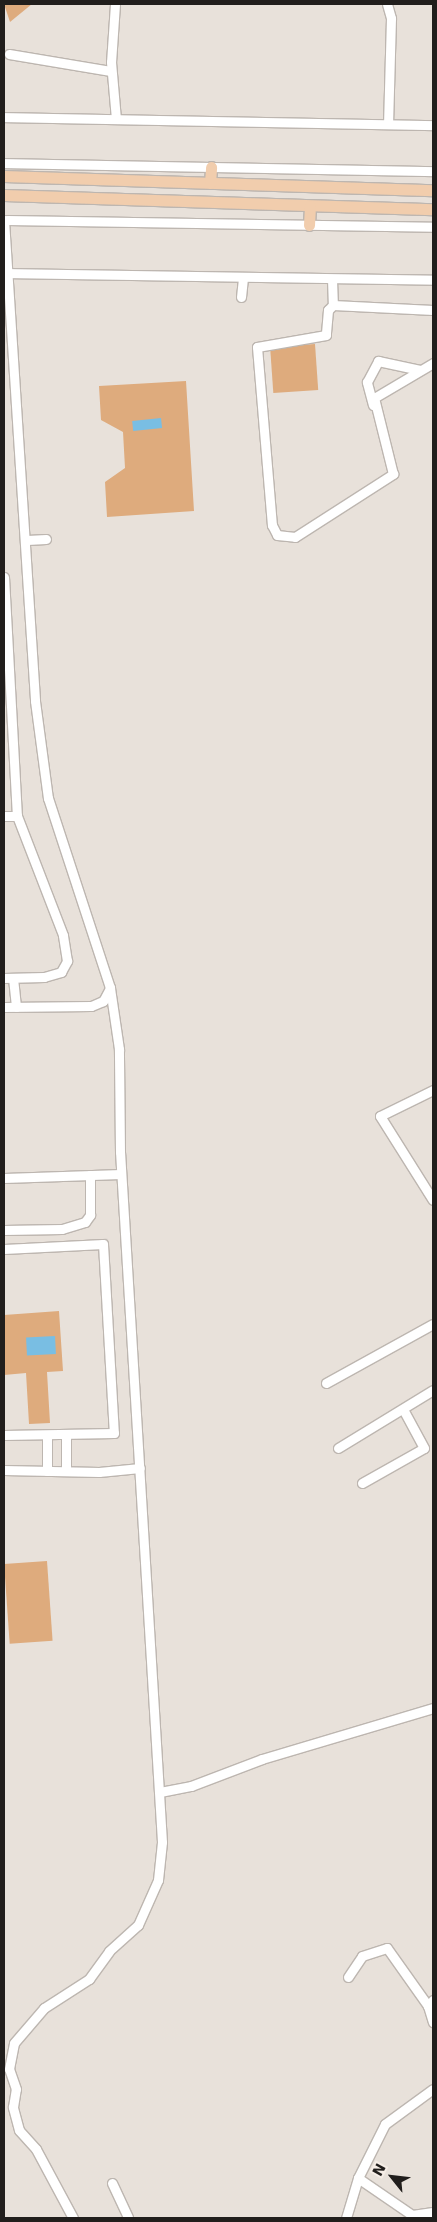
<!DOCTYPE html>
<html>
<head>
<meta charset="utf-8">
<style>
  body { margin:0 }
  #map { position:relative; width:437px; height:2222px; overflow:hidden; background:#e8e1da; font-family:"DejaVu Sans",sans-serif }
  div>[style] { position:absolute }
  .green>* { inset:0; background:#deab7d; transform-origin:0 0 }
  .water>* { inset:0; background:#79bee3; transform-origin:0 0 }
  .roads { filter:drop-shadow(1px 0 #bdb6b0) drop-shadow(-1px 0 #bdb6b0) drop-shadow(0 1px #bdb6b0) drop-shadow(0 -1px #bdb6b0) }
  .minor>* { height:9px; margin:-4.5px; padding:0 4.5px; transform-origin:4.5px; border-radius:4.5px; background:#fff }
  .major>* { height:11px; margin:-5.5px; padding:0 5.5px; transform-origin:5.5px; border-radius:5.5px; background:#f1cdad }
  span { translate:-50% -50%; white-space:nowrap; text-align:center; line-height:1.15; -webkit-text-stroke:5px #f6eee7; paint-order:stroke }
  .frame { position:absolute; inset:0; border:5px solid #211e1c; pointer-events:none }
  .north { position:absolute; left:367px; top:2152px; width:50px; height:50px; -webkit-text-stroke:4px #f6eee7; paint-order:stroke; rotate:299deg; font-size:14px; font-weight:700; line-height:20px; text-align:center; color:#211e1c }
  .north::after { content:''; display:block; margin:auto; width:18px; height:22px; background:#211e1c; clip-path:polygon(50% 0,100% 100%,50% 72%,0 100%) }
</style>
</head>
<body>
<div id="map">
  <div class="green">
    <div style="clip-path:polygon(4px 4px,32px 4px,10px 22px)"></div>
    <div style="left:315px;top:344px;width:46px;height:45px;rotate:86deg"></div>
    <div style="clip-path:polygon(186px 381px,194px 511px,107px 517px,105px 482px,125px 468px,123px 432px,101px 420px,99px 386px)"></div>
    <div style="clip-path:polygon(59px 1311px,63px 1371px,47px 1372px,50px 1423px,29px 1424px,26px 1373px,4px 1375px,4px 1315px)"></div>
    <div style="left:47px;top:1561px;width:80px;height:43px;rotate:86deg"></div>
  </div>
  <div class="water">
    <div style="left:161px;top:418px;width:10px;height:29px;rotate:84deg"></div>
    <div style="left:55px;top:1336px;width:18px;height:29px;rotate:87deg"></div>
  </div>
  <div class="roads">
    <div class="minor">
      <div style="left:115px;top:4px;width:58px;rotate:93.9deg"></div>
      <div style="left:111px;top:62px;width:57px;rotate:85deg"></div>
      <div style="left:387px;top:4px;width:15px;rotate:74deg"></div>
      <div style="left:391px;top:18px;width:106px;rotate:91.6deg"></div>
      <div style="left:9px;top:54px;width:103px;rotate:9.5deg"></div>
      <div style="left:4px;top:117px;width:429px;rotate:1.1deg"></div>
      <div style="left:4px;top:163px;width:429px;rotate:1.1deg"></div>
      <div style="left:4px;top:220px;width:482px;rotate:86.3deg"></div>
      <div style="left:35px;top:701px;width:98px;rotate:82.4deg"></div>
      <div style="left:48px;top:798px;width:200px;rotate:71.9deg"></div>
      <div style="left:110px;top:988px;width:15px;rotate:118deg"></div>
      <div style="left:103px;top:1001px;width:13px;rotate:157deg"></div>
      <div style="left:91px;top:1006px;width:87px;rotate:179.3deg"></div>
      <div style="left:7px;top:220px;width:426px;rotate:0.9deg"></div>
      <div style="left:7px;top:273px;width:426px;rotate:0.9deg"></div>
      <div style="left:332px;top:279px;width:26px;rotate:88deg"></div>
      <div style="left:333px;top:305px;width:7px;rotate:135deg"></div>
      <div style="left:328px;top:310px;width:25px;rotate:95deg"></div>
      <div style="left:326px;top:335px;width:70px;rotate:170.1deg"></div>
      <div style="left:257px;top:347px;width:179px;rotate:85.2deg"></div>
      <div style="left:272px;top:525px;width:11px;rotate:63deg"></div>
      <div style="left:277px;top:535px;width:18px;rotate:6deg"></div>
      <div style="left:295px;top:537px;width:117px;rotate:-32.7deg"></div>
      <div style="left:393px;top:474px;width:78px;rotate:-104deg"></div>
      <div style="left:374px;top:398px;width:69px;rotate:-30.7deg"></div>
      <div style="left:241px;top:297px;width:20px;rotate:-84deg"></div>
      <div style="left:333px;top:305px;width:100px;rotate:2.9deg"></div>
      <div style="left:373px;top:405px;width:24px;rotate:-105deg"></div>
      <div style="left:367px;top:382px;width:24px;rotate:-62deg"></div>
      <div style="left:378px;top:361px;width:43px;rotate:12.1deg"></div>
      <div style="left:27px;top:540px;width:19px;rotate:-3deg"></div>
      <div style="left:4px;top:577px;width:239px;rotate:86.9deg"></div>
      <div style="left:17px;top:816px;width:13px;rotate:180deg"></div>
      <div style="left:4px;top:978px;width:40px;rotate:-1.4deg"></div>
      <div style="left:44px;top:977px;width:18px;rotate:-16deg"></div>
      <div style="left:61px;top:972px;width:13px;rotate:-61deg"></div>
      <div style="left:67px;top:961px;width:26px;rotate:-99deg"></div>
      <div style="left:63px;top:935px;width:128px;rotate:-111.1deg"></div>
      <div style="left:13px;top:978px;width:29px;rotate:84deg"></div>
      <div style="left:433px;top:1090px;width:59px;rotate:153.9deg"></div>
      <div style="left:380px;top:1116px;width:99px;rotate:57.8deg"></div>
      <div style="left:4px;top:1178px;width:117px;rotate:-2deg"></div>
      <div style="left:4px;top:1230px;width:58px;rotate:-1deg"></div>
      <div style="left:62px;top:1229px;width:24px;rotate:-17deg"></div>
      <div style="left:85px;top:1222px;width:9px;rotate:-54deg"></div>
      <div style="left:90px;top:1215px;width:40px;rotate:-90deg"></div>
      <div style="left:4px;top:1249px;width:99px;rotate:-2.9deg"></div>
      <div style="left:103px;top:1244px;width:189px;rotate:86.7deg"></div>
      <div style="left:114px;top:1433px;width:110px;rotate:179deg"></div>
      <div style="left:326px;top:1383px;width:122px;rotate:-28.9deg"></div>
      <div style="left:66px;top:1436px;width:35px;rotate:90deg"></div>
      <div style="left:338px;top:1448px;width:111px;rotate:-31.4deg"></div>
      <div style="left:4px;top:1470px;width:95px;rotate:1.2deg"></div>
      <div style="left:99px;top:1472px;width:41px;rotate:-5.6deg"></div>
      <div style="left:47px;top:1471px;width:35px;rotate:-90deg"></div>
      <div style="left:362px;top:1483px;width:71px;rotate:-29.4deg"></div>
      <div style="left:424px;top:1448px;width:44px;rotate:-118.3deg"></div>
      <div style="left:160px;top:1792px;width:32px;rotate:-11deg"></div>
      <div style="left:191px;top:1786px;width:76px;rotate:-20.8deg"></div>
      <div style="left:262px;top:1759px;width:178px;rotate:-16.6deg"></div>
      <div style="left:348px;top:1977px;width:25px;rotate:-56deg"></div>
      <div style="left:362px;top:1956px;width:26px;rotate:-18deg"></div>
      <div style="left:387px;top:1948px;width:71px;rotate:54.7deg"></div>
      <div style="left:433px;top:2000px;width:8px;rotate:130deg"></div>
      <div style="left:428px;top:2006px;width:17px;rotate:73deg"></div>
      <div style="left:358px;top:2178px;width:65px;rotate:34.4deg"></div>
      <div style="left:412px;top:2215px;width:21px;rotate:-8deg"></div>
      <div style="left:112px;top:2183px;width:38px;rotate:65deg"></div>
      <div style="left:73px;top:2218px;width:78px;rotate:-118.2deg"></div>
      <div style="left:36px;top:2149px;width:25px;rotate:-132deg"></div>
      <div style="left:19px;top:2130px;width:24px;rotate:-105deg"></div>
      <div style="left:13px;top:2107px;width:18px;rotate:-81deg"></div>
      <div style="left:16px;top:2089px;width:21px;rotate:-109deg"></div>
      <div style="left:9px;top:2069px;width:26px;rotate:-79deg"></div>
      <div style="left:14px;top:2043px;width:46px;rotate:-49.4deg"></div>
      <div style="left:44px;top:2008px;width:54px;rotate:-32.8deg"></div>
      <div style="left:89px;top:1979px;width:34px;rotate:-54deg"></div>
      <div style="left:109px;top:1951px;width:39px;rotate:-42deg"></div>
      <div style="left:138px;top:1925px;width:49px;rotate:-66deg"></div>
      <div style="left:158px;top:1880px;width:38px;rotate:-84deg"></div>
      <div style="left:162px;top:1842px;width:691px;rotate:-93.48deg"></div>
      <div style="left:120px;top:1152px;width:103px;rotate:-90.6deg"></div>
      <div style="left:119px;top:1049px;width:62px;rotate:-98.4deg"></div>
      <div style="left:346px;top:2218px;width:42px;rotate:-73.3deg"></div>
      <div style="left:358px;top:2178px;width:60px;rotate:-63.4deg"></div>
      <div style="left:385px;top:2124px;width:59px;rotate:-36.1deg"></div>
    </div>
    <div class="major">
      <div style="left:4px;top:176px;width:429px;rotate:1.9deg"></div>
      <div style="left:210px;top:183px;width:16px;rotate:-86deg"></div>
      <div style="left:4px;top:195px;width:429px;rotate:1.9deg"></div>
      <div style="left:309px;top:225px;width:19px;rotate:-87deg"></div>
    </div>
  </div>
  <div class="frame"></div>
  <div class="north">N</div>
</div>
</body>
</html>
